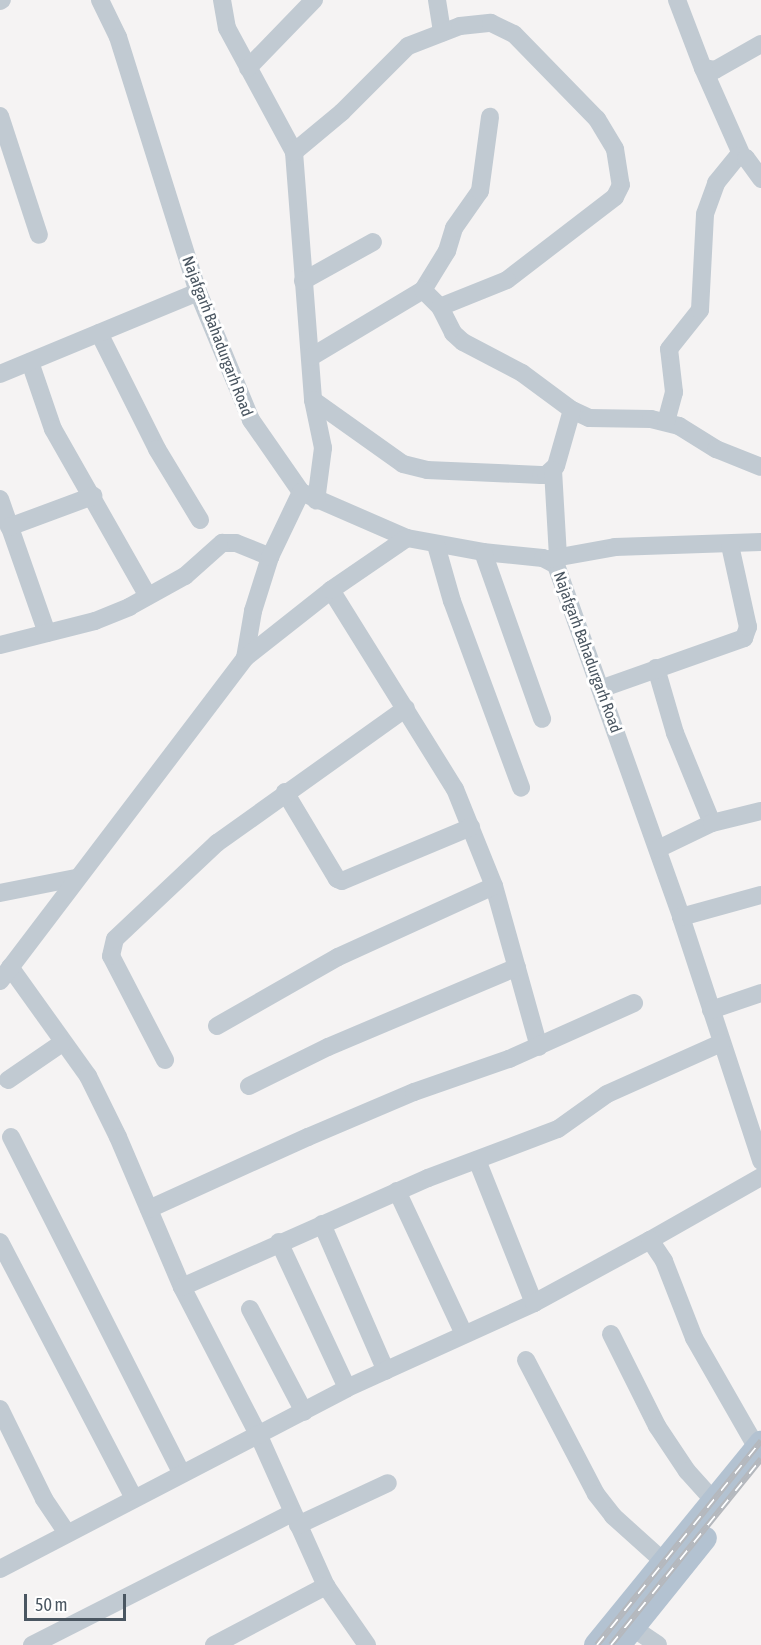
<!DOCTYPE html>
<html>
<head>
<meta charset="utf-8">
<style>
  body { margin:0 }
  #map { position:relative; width:761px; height:1645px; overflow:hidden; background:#f5f3f3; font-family:"Asap Condensed",sans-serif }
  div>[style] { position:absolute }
  .minor>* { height:18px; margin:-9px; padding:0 9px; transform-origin:9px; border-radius:9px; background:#c1cad2 }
  .major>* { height:24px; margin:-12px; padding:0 12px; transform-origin:12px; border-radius:12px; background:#b3c2d1 }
  .rail>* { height:6px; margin-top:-3px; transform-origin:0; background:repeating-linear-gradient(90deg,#fff 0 11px,#b5b8bd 0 22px); box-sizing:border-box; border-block:2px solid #b5b8bd }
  span { translate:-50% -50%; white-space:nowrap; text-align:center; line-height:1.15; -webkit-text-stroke:6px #fff; paint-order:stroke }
  .street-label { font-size:16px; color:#4a5661 }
  .scale { position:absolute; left:24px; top:1594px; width:102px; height:27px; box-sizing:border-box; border:3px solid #4a5661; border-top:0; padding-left:8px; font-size:18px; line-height:21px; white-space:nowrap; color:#4a5661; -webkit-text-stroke:4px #fff; paint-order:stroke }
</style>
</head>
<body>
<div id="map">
  <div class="minor">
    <div style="left:100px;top:0;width:41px;rotate:64.1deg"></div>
    <div style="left:118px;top:37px;width:267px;rotate:72.6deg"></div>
    <div style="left:198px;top:292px;width:139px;rotate:67.5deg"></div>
    <div style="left:251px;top:420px;width:88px;rotate:55.2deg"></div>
    <div style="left:301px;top:492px;width:116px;rotate:23.5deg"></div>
    <div style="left:407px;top:538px;width:77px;rotate:10.4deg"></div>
    <div style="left:483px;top:552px;width:60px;rotate:5.7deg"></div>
    <div style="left:543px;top:558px;width:15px;rotate:28deg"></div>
    <div style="left:556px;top:565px;width:374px;rotate:70.4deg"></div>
    <div style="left:681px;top:917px;width:257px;rotate:71.8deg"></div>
    <div style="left:222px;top:0;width:28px;rotate:80deg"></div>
    <div style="left:227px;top:28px;width:141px;rotate:61.6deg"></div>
    <div style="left:294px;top:152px;width:249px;rotate:85.6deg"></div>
    <div style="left:313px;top:400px;width:49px;rotate:78.2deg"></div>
    <div style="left:323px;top:448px;width:53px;rotate:97.5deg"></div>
    <div style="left:437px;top:0;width:33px;rotate:81deg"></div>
    <div style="left:677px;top:0;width:73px;rotate:69.1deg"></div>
    <div style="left:703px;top:68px;width:12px;rotate:9deg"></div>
    <div style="left:715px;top:70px;width:53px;rotate:-29.5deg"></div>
    <div style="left:0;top:1px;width:2px;rotate:-27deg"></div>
    <div style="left:248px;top:68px;width:95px;rotate:-45.9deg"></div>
    <div style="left:703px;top:68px;width:96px;rotate:66.1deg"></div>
    <div style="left:0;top:116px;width:125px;rotate:71.9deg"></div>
    <div style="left:294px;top:152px;width:62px;rotate:-39.8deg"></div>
    <div style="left:342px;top:112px;width:93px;rotate:-45deg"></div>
    <div style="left:408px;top:46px;width:56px;rotate:-21deg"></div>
    <div style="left:460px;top:26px;width:31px;rotate:-6deg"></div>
    <div style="left:491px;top:23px;width:25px;rotate:26deg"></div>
    <div style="left:514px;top:34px;width:119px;rotate:45.7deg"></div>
    <div style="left:597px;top:119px;width:35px;rotate:59deg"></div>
    <div style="left:615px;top:149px;width:36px;rotate:81deg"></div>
    <div style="left:621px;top:185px;width:13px;rotate:117deg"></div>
    <div style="left:615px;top:197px;width:136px;rotate:142.5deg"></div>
    <div style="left:507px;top:280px;width:72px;rotate:158.1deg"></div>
    <div style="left:303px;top:281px;width:80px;rotate:-29.1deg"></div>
    <div style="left:423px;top:290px;width:46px;rotate:-58.4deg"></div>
    <div style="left:447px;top:251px;width:24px;rotate:-73deg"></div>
    <div style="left:454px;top:228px;width:45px;rotate:-54.9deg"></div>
    <div style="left:480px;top:191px;width:75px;rotate:-82.3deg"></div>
    <div style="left:99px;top:333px;width:130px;rotate:63.4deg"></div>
    <div style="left:157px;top:449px;width:83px;rotate:58.8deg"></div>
    <div style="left:311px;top:357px;width:131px;rotate:-30.9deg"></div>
    <div style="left:423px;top:290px;width:24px;rotate:45deg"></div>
    <div style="left:440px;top:307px;width:29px;rotate:63deg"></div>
    <div style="left:453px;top:333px;width:13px;rotate:42deg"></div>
    <div style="left:463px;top:342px;width:67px;rotate:27.7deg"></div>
    <div style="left:522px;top:373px;width:62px;rotate:36.5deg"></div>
    <div style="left:572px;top:410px;width:19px;rotate:25deg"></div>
    <div style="left:589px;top:418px;width:62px;rotate:0.9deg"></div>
    <div style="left:651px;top:419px;width:29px;rotate:14deg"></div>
    <div style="left:679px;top:426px;width:44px;rotate:31.9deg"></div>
    <div style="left:716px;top:449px;width:48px;rotate:21.8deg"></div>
    <div style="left:30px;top:362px;width:71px;rotate:71.1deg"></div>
    <div style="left:53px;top:429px;width:192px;rotate:60.4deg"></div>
    <div style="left:0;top:374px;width:214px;rotate:-22.5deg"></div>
    <div style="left:313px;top:400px;width:110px;rotate:35.4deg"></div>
    <div style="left:403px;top:464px;width:25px;rotate:14deg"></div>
    <div style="left:427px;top:470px;width:114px;rotate:2.5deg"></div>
    <div style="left:541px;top:475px;width:5px"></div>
    <div style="left:546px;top:475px;width:13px;rotate:-42deg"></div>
    <div style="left:556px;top:466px;width:58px;rotate:-74.1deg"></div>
    <div style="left:666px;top:422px;width:31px;rotate:-75deg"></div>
    <div style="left:674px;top:392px;width:43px;rotate:-96.6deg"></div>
    <div style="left:669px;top:349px;width:50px;rotate:-51.5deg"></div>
    <div style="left:700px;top:310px;width:96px;rotate:-87deg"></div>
    <div style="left:705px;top:214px;width:33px;rotate:-70deg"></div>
    <div style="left:716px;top:183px;width:35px;rotate:-51deg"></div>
    <div style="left:738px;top:156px;width:8px;rotate:14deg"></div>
    <div style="left:746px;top:158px;width:26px;rotate:54deg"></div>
    <div style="left:553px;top:470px;width:87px;rotate:86.7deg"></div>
    <div style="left:0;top:499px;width:142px;rotate:70.7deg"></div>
    <div style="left:9px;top:527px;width:90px;rotate:-20.3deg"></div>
    <div style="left:436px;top:545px;width:58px;rotate:74.1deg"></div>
    <div style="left:452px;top:601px;width:199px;rotate:69.7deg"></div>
    <div style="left:483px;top:552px;width:177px;rotate:70.5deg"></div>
    <div style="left:549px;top:559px;width:67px;rotate:-10.3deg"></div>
    <div style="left:615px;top:547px;width:146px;rotate:-2deg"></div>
    <div style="left:331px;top:590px;width:234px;rotate:58.1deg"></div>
    <div style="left:455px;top:789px;width:105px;rotate:68.1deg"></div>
    <div style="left:494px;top:886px;width:167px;rotate:74.4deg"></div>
    <div style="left:0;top:645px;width:98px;rotate:-14.2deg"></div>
    <div style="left:95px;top:621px;width:37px;rotate:-22deg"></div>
    <div style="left:129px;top:607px;width:64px;rotate:-29deg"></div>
    <div style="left:185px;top:576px;width:50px;rotate:-41.7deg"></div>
    <div style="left:222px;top:543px;width:14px"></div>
    <div style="left:236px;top:543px;width:37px;rotate:22deg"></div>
    <div style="left:245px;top:658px;width:48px;rotate:-80.3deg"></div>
    <div style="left:253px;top:611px;width:57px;rotate:-72.5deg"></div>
    <div style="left:270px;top:557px;width:72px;rotate:-64.5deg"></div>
    <div style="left:656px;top:668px;width:68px;rotate:73.7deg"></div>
    <div style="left:675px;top:733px;width:97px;rotate:67.7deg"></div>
    <div style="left:603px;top:688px;width:150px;rotate:-19.5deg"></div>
    <div style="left:744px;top:638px;width:12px;rotate:-70deg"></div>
    <div style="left:748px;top:627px;width:84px;rotate:-102.4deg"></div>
    <div style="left:285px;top:792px;width:101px;rotate:59.1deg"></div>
    <div style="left:337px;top:879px;width:5px;rotate:22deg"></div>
    <div style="left:342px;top:881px;width:140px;rotate:-22.7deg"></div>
    <div style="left:658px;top:849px;width:60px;rotate:-25.7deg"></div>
    <div style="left:712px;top:823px;width:50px;rotate:-13.8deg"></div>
    <div style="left:0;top:893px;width:77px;rotate:-11.2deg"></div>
    <div style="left:681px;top:917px;width:83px;rotate:-15.4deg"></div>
    <div style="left:10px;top:967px;width:134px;rotate:54.4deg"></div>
    <div style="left:88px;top:1076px;width:68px;rotate:63.8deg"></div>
    <div style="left:118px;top:1137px;width:163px;rotate:66.9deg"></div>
    <div style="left:182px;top:1287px;width:165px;rotate:62.7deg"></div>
    <div style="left:258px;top:1434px;width:167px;rotate:65.9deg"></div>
    <div style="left:326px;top:1586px;width:72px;rotate:55.2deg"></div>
    <div style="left:0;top:981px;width:405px;rotate:-52.8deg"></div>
    <div style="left:245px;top:658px;width:110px;rotate:-38.3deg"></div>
    <div style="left:331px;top:590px;width:92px;rotate:-34.4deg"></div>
    <div style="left:711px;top:1010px;width:53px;rotate:-18.8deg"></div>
    <div style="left:217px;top:1026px;width:139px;rotate:-29.7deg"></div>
    <div style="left:338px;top:957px;width:171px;rotate:-24.5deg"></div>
    <div style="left:165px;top:1060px;width:117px;rotate:-117.4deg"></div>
    <div style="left:111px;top:956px;width:17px;rotate:-77deg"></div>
    <div style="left:115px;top:939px;width:140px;rotate:-43.3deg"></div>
    <div style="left:217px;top:843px;width:232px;rotate:-35.5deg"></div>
    <div style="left:8px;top:1080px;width:65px;rotate:-34.4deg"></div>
    <div style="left:249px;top:1086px;width:88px;rotate:-26.3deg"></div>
    <div style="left:328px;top:1047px;width:205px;rotate:-22.9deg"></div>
    <div style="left:11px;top:1137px;width:376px;rotate:63.1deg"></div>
    <div style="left:477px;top:1160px;width:154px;rotate:68.3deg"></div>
    <div style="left:397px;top:1191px;width:158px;rotate:64.9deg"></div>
    <div style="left:149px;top:1209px;width:175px;rotate:-24.4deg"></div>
    <div style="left:308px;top:1137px;width:115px;rotate:-23deg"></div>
    <div style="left:414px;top:1092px;width:101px;rotate:-19.2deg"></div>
    <div style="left:509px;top:1059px;width:137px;rotate:-24.1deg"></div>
    <div style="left:322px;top:1224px;width:160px;rotate:66.5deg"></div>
    <div style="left:650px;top:1240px;width:128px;rotate:-29.6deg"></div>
    <div style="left:0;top:1242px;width:287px;rotate:62.4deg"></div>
    <div style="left:279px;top:1242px;width:161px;rotate:65deg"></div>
    <div style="left:182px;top:1287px;width:269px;rotate:-23.9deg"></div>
    <div style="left:428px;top:1178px;width:139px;rotate:-20.7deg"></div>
    <div style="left:558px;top:1129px;width:60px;rotate:-35.5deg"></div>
    <div style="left:607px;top:1094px;width:125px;rotate:-24.1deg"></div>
    <div style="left:250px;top:1309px;width:116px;rotate:62.3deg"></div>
    <div style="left:611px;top:1334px;width:103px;rotate:63.4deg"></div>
    <div style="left:657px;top:1426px;width:54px;rotate:56.3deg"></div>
    <div style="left:687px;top:1471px;width:40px;rotate:48deg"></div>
    <div style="left:526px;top:1360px;width:151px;rotate:62.4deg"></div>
    <div style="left:596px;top:1494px;width:28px;rotate:52deg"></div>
    <div style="left:613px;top:1516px;width:69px;rotate:42deg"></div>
    <div style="left:0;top:1409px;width:100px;rotate:63.9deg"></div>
    <div style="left:44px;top:1499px;width:40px;rotate:56deg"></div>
    <div style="left:298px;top:1525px;width:99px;rotate:-25deg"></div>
    <div style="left:0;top:1569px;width:391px;rotate:-27.5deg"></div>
    <div style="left:347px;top:1388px;width:205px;rotate:-24.4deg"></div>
    <div style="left:534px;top:1303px;width:132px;rotate:-28.5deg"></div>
    <div style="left:650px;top:1240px;width:25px;rotate:56deg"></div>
    <div style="left:664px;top:1261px;width:83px;rotate:68.7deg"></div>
    <div style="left:694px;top:1338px;width:127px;rotate:60.2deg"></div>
    <div style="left:633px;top:1628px;width:30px;rotate:34deg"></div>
    <div style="left:32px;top:1645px;width:292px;rotate:-26.9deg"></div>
    <div style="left:214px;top:1645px;width:127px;rotate:-27.8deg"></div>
  </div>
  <div class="major">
    <div style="left:596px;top:1645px;width:261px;rotate:-50.8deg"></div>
    <div style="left:619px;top:1645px;width:137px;rotate:-51.2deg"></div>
  </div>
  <div class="rail">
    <div style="left:597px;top:1645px;width:262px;rotate:-51.2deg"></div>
    <div style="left:611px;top:1645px;width:239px;rotate:-51.1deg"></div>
  </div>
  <div class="street-label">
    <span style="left:218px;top:336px;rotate:69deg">Najafgarh Bahadurgarh Road</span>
    <span style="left:588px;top:652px;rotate:70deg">Najafgarh Bahadurgarh Road</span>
  </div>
  <div class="scale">50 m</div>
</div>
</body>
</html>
